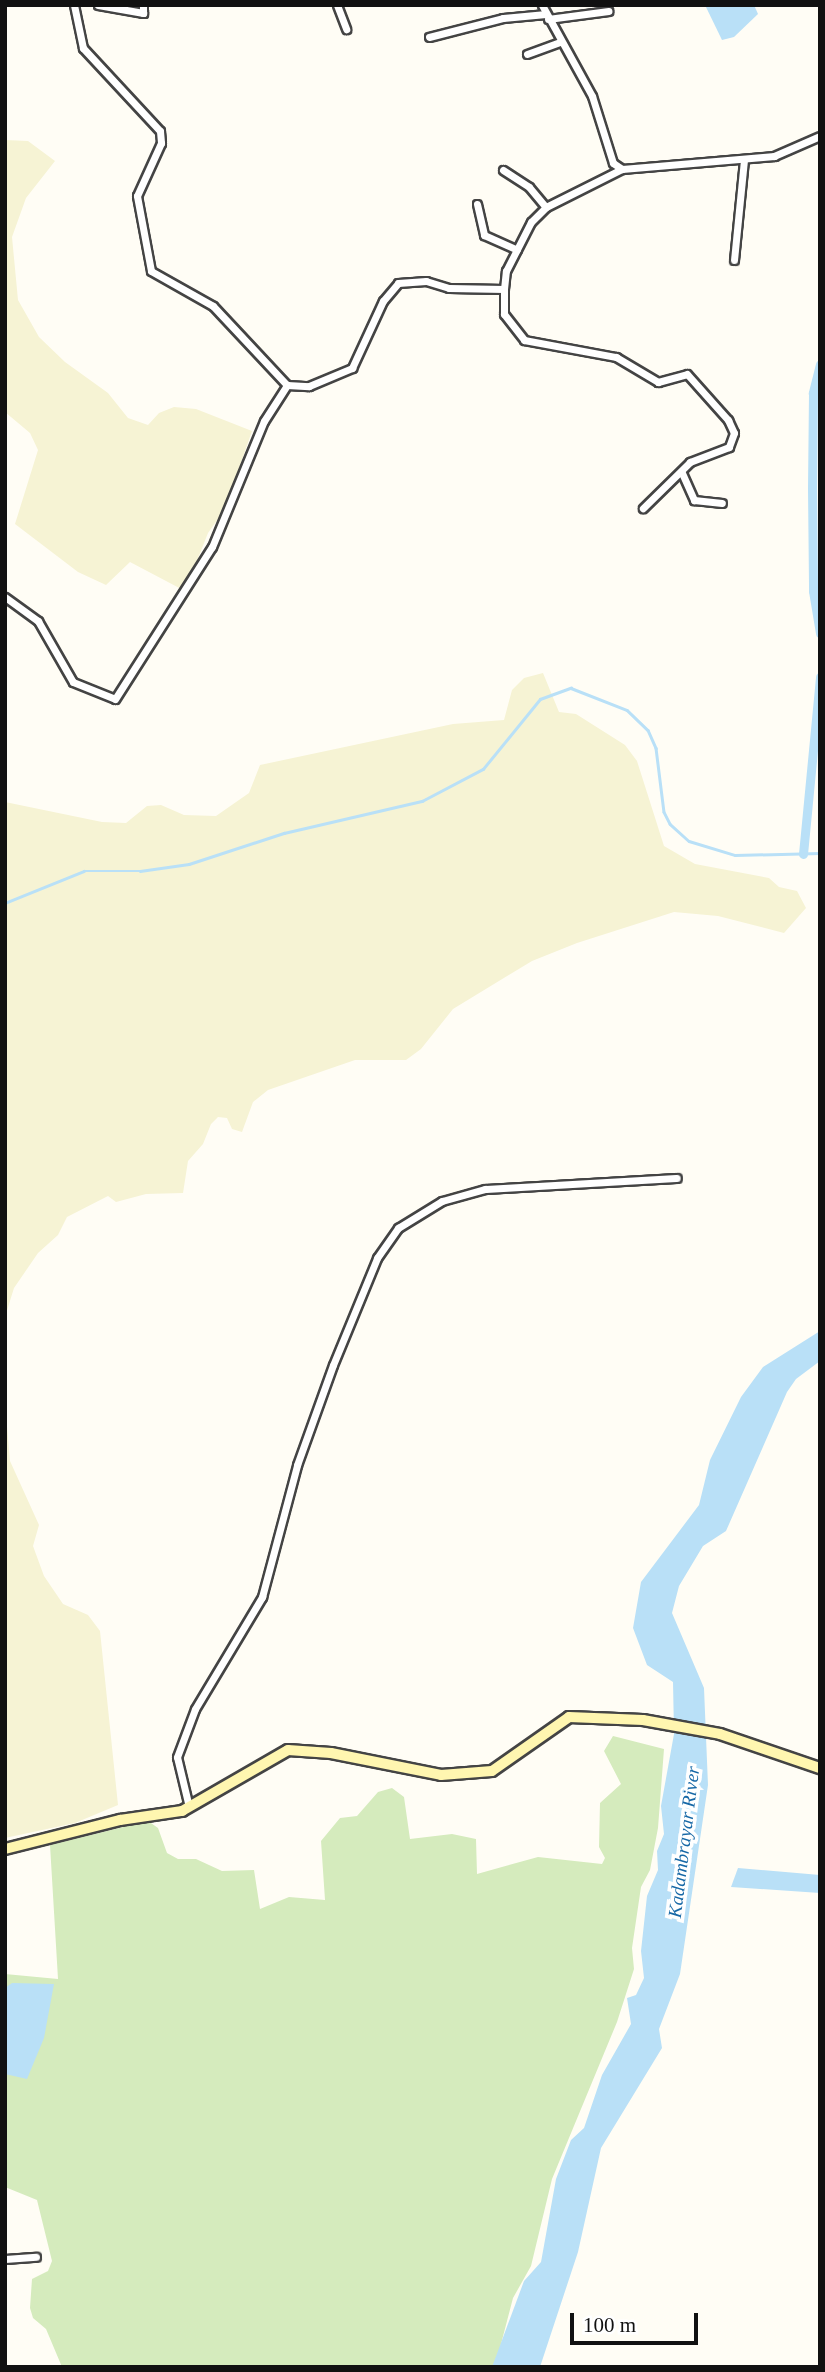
<!DOCTYPE html>
<html>
<head>
<meta charset="utf-8">
<style>
  body { margin:0 }
  #map { position:relative; width:825px; height:2372px; overflow:hidden; background:#fffdf5; font-family:"Times New Roman",serif }
  div>[style] { position:absolute }
  .farmland>* { inset:0; background:#f6f3d4 }
  .green>* { inset:0; background:#d5ebbd }
  .water>* { inset:0; background:#b9e0f7 }
  .stream>* { height:2.5px; margin:-1.25px; padding:0 1.25px; transform-origin:1.25px; border-radius:1.25px; background:#b9e0f7 }
  .canal>* { height:9px; margin:-4.5px; padding:0 4.5px; transform-origin:4.5px; border-radius:4.5px; background:#b9e0f7 }
  .roads { filter:drop-shadow(2px 0 #444) drop-shadow(-2px 0 #444) drop-shadow(0 2px #444) drop-shadow(0 -2px #444) }
  .minor>* { height:7px; margin:-3.5px; padding:0 3.5px; transform-origin:3.5px; border-radius:3.5px; background:#fff }
  .secondary>* { height:10px; margin:-5px; padding:0 5px; transform-origin:5px; border-radius:5px; background:#fff6b0 }
  span { translate:-50% -50%; white-space:nowrap; text-align:center; line-height:1.15; -webkit-text-stroke:7px #fff; paint-order:stroke }
  .water-label { font-size:19px; color:#1768a6; font-style:italic }
  .frame { position:absolute; inset:0; border:7px solid #111; pointer-events:none }
  .scale { position:absolute; left:570px; top:2313px; width:128px; height:32px; box-sizing:border-box; border:4px solid #111; border-top:0; padding-left:9px; font-size:21px; line-height:24px; white-space:nowrap; color:#111; -webkit-text-stroke:5px #fff; paint-order:stroke }
</style>
</head>
<body>
<div id="map">
  <div class="farmland">
    <div style="clip-path:polygon(5px 140px,28px 141px,55px 161px,26px 198px,12px 237px,18px 300px,39px 337px,65px 362px,108px 393px,128px 418px,148px 425px,159px 413px,174px 407px,196px 409px,252px 431px,225px 509px,208px 533px,185px 591px,130px 562px,106px 585px,78px 572px,15px 524px,38px 450px,30px 433px,5px 412px)"></div>
    <div style="clip-path:polygon(543px 673px,559px 712px,576px 714px,625px 745px,637px 761px,664px 846px,695px 864px,769px 878px,779px 887px,797px 891px,806px 908px,784px 933px,718px 916px,674px 912px,577px 943px,532px 961px,453px 1009px,421px 1049px,406px 1060px,355px 1060px,268px 1090px,253px 1102px,242px 1132px,232px 1129px,227px 1118px,218px 1117px,211px 1124px,203px 1144px,188px 1161px,183px 1193px,146px 1194px,116px 1202px,108px 1196px,67px 1217px,58px 1235px,38px 1253px,14px 1288px,5px 1317px,5px 802px,102px 822px,126px 823px,147px 806px,161px 805px,184px 815px,216px 816px,249px 793px,260px 765px,453px 724px,504px 720px,512px 690px,524px 678px)"></div>
    <div style="clip-path:polygon(5px 1403px,10px 1461px,39px 1525px,33px 1546px,44px 1576px,63px 1604px,88px 1615px,100px 1631px,118px 1805px,75px 1823px,5px 1838px)"></div>
  </div>
  <div class="green">
    <div style="clip-path:polygon(613px 1736px,664px 1749px,658px 1828px,650px 1870px,641px 1887px,632px 1948px,634px 1969px,617px 2022px,552px 2179px,531px 2266px,513px 2298px,495px 2367px,62px 2367px,46px 2329px,33px 2318px,30px 2308px,32px 2279px,48px 2271px,52px 2261px,37px 2200px,5px 2187px,5px 1974px,58px 1979px,50px 1845px,148px 1821px,158px 1828px,167px 1853px,178px 1859px,196px 1859px,222px 1871px,254px 1870px,260px 1909px,289px 1897px,325px 1900px,321px 1841px,340px 1818px,357px 1816px,378px 1792px,392px 1788px,404px 1797px,410px 1839px,452px 1834px,476px 1839px,477px 1874px,538px 1857px,602px 1864px,605px 1858px,599px 1847px,600px 1803px,621px 1784px,604px 1751px)"></div>
  </div>
  <div class="water">
    <div style="clip-path:polygon(705px 5px,754px 5px,758px 14px,734px 37px,722px 40px)"></div>
    <div style="clip-path:polygon(820px 1331px,820px 1361px,796px 1379px,787px 1392px,726px 1531px,703px 1546px,679px 1586px,672px 1613px,704px 1688px,708px 1785px,680px 1974px,659px 2029px,662px 2048px,601px 2148px,578px 2252px,540px 2367px,492px 2367px,524px 2281px,541px 2262px,556px 2179px,571px 2140px,584px 2128px,602px 2075px,631px 2024px,627px 1998px,636px 1995px,644px 1978px,641px 1951px,647px 1896px,658px 1870px,657px 1851px,664px 1834px,661px 1806px,674px 1734px,673px 1682px,647px 1665px,633px 1628px,641px 1582px,699px 1505px,710px 1460px,741px 1397px,763px 1367px)"></div>
    <div style="clip-path:polygon(738px 1868px,820px 1875px,820px 1893px,731px 1887px)"></div>
    <div style="clip-path:polygon(12px 1983px,54px 1984px,44px 2038px,27px 2079px,5px 2074px,5px 1988px)"></div>
  </div>
  <div class="stream">
    <div style="left:5px;top:903px;width:85px;rotate:-22.1deg"></div>
    <div style="left:84px;top:871px;width:56px"></div>
    <div style="left:140px;top:871px;width:49px;rotate:-8.1deg"></div>
    <div style="left:189px;top:864px;width:100px;rotate:-18.1deg"></div>
    <div style="left:284px;top:833px;width:142px;rotate:-13.1deg"></div>
    <div style="left:422px;top:801px;width:69px;rotate:-27.7deg"></div>
    <div style="left:483px;top:769px;width:90px;rotate:-50.8deg"></div>
    <div style="left:540px;top:699px;width:33px;rotate:-20deg"></div>
    <div style="left:571px;top:688px;width:60px;rotate:21.4deg"></div>
    <div style="left:627px;top:710px;width:29px;rotate:44deg"></div>
    <div style="left:648px;top:730px;width:20px;rotate:66deg"></div>
    <div style="left:656px;top:748px;width:64px;rotate:82.9deg"></div>
    <div style="left:664px;top:812px;width:13px;rotate:63deg"></div>
    <div style="left:670px;top:824px;width:25px;rotate:42deg"></div>
    <div style="left:689px;top:841px;width:48px;rotate:16.9deg"></div>
    <div style="left:735px;top:855px;width:85px;rotate:-1.3deg"></div>
  </div>
  <div class="canal">
    <div style="left:820px;top:364px;width:30px;rotate:104deg"></div>
    <div style="left:813px;top:393px;width:96px;rotate:90.6deg"></div>
    <div style="left:812px;top:489px;width:102px;rotate:89.4deg"></div>
    <div style="left:813px;top:591px;width:43px;rotate:80.5deg"></div>
    <div style="left:803px;top:854px;width:178px;rotate:-84.5deg"></div>
  </div>
  <div class="roads">
    <div class="minor">
      <div style="left:74px;top:5px;width:44px;rotate:78.2deg"></div>
      <div style="left:83px;top:48px;width:113px;rotate:47.1deg"></div>
      <div style="left:160px;top:131px;width:12px;rotate:85deg"></div>
      <div style="left:161px;top:143px;width:58px;rotate:114.4deg"></div>
      <div style="left:137px;top:196px;width:76px;rotate:79.4deg"></div>
      <div style="left:151px;top:271px;width:71px;rotate:29.4deg"></div>
      <div style="left:213px;top:306px;width:108px;rotate:46.9deg"></div>
      <div style="left:287px;top:385px;width:22px;rotate:3deg"></div>
      <div style="left:309px;top:386px;width:47px;rotate:-22.7deg"></div>
      <div style="left:352px;top:368px;width:74px;rotate:-65.2deg"></div>
      <div style="left:383px;top:301px;width:23px;rotate:-50deg"></div>
      <div style="left:398px;top:283px;width:28px;rotate:-4deg"></div>
      <div style="left:426px;top:281px;width:24px;rotate:17deg"></div>
      <div style="left:449px;top:288px;width:55px;rotate:1deg"></div>
      <div style="left:504px;top:289px;width:18px;rotate:-84deg"></div>
      <div style="left:506px;top:271px;width:55px;rotate:-63deg"></div>
      <div style="left:531px;top:222px;width:21px;rotate:-45deg"></div>
      <div style="left:546px;top:207px;width:85px;rotate:-26.6deg"></div>
      <div style="left:98px;top:5px;width:46px;rotate:10.1deg"></div>
      <div style="left:143px;top:13px;width:8px;rotate:-90deg"></div>
      <div style="left:337px;top:5px;width:26px;rotate:69deg"></div>
      <div style="left:542px;top:5px;width:104px;rotate:61.2deg"></div>
      <div style="left:592px;top:96px;width:70px;rotate:72.6deg"></div>
      <div style="left:613px;top:163px;width:11px;rotate:34deg"></div>
      <div style="left:622px;top:169px;width:153px;rotate:-4.9deg"></div>
      <div style="left:774px;top:156px;width:50px;rotate:-23.5deg"></div>
      <div style="left:548px;top:19px;width:61px;rotate:-7.6deg"></div>
      <div style="left:429px;top:37px;width:76px;rotate:-14.4deg"></div>
      <div style="left:503px;top:18px;width:43px;rotate:-5.3deg"></div>
      <div style="left:527px;top:54px;width:35px;rotate:-20deg"></div>
      <div style="left:503px;top:170px;width:31px;rotate:33deg"></div>
      <div style="left:529px;top:187px;width:26px;rotate:50deg"></div>
      <div style="left:477px;top:204px;width:32px;rotate:77deg"></div>
      <div style="left:484px;top:235px;width:36px;rotate:24deg"></div>
      <div style="left:734px;top:260px;width:101px;rotate:-84.3deg"></div>
      <div style="left:504px;top:289px;width:25px;rotate:90deg"></div>
      <div style="left:504px;top:314px;width:33px;rotate:52deg"></div>
      <div style="left:524px;top:340px;width:94px;rotate:10.5deg"></div>
      <div style="left:616px;top:357px;width:49px;rotate:30.8deg"></div>
      <div style="left:658px;top:382px;width:30px;rotate:-15deg"></div>
      <div style="left:687px;top:374px;width:62px;rotate:48.3deg"></div>
      <div style="left:728px;top:420px;width:14px;rotate:65deg"></div>
      <div style="left:734px;top:433px;width:15px;rotate:110deg"></div>
      <div style="left:729px;top:447px;width:42px;rotate:159deg"></div>
      <div style="left:690px;top:462px;width:66px;rotate:135.6deg"></div>
      <div style="left:682px;top:473px;width:30px;rotate:66deg"></div>
      <div style="left:694px;top:500px;width:28px;rotate:6deg"></div>
      <div style="left:5px;top:597px;width:41px;rotate:36deg"></div>
      <div style="left:38px;top:621px;width:70px;rotate:60.2deg"></div>
      <div style="left:73px;top:682px;width:45px;rotate:22deg"></div>
      <div style="left:115px;top:699px;width:180px;rotate:-57.5deg"></div>
      <div style="left:212px;top:547px;width:136px;rotate:-67.6deg"></div>
      <div style="left:264px;top:421px;width:43px;rotate:-57.4deg"></div>
      <div style="left:189px;top:1807px;width:51px;rotate:-103.5deg"></div>
      <div style="left:177px;top:1757px;width:51px;rotate:-69.4deg"></div>
      <div style="left:195px;top:1709px;width:131px;rotate:-59.1deg"></div>
      <div style="left:262px;top:1597px;width:137px;rotate:-75.1deg"></div>
      <div style="left:297px;top:1465px;width:106px;rotate:-70.2deg"></div>
      <div style="left:333px;top:1365px;width:116px;rotate:-67.6deg"></div>
      <div style="left:377px;top:1258px;width:37px;rotate:-55deg"></div>
      <div style="left:398px;top:1228px;width:52px;rotate:-31.5deg"></div>
      <div style="left:442px;top:1201px;width:45px;rotate:-15.6deg"></div>
      <div style="left:485px;top:1189px;width:192px;rotate:-3.3deg"></div>
      <div style="left:5px;top:2259px;width:31px;rotate:-4deg"></div>
    </div>
    <div class="secondary">
      <div style="left:5px;top:1849px;width:119px;rotate:-14.2deg"></div>
      <div style="left:120px;top:1820px;width:63px;rotate:-8.3deg"></div>
      <div style="left:182px;top:1811px;width:122px;rotate:-29.9deg"></div>
      <div style="left:288px;top:1750px;width:43px;rotate:4deg"></div>
      <div style="left:331px;top:1753px;width:112px;rotate:11.3deg"></div>
      <div style="left:441px;top:1775px;width:51px;rotate:-4.5deg"></div>
      <div style="left:492px;top:1771px;width:94px;rotate:-35deg"></div>
      <div style="left:569px;top:1717px;width:74px;rotate:2.3deg"></div>
      <div style="left:643px;top:1720px;width:78px;rotate:10.3deg"></div>
      <div style="left:720px;top:1734px;width:106px;rotate:18.8deg"></div>
    </div>
  </div>
  <div class="water-label">
    <span style="left:684px;top:1842px;rotate:-83deg">Kadambrayar River</span>
  </div>
  <div class="frame"></div>
  <div class="scale">100 m</div>
</div>
</body>
</html>
